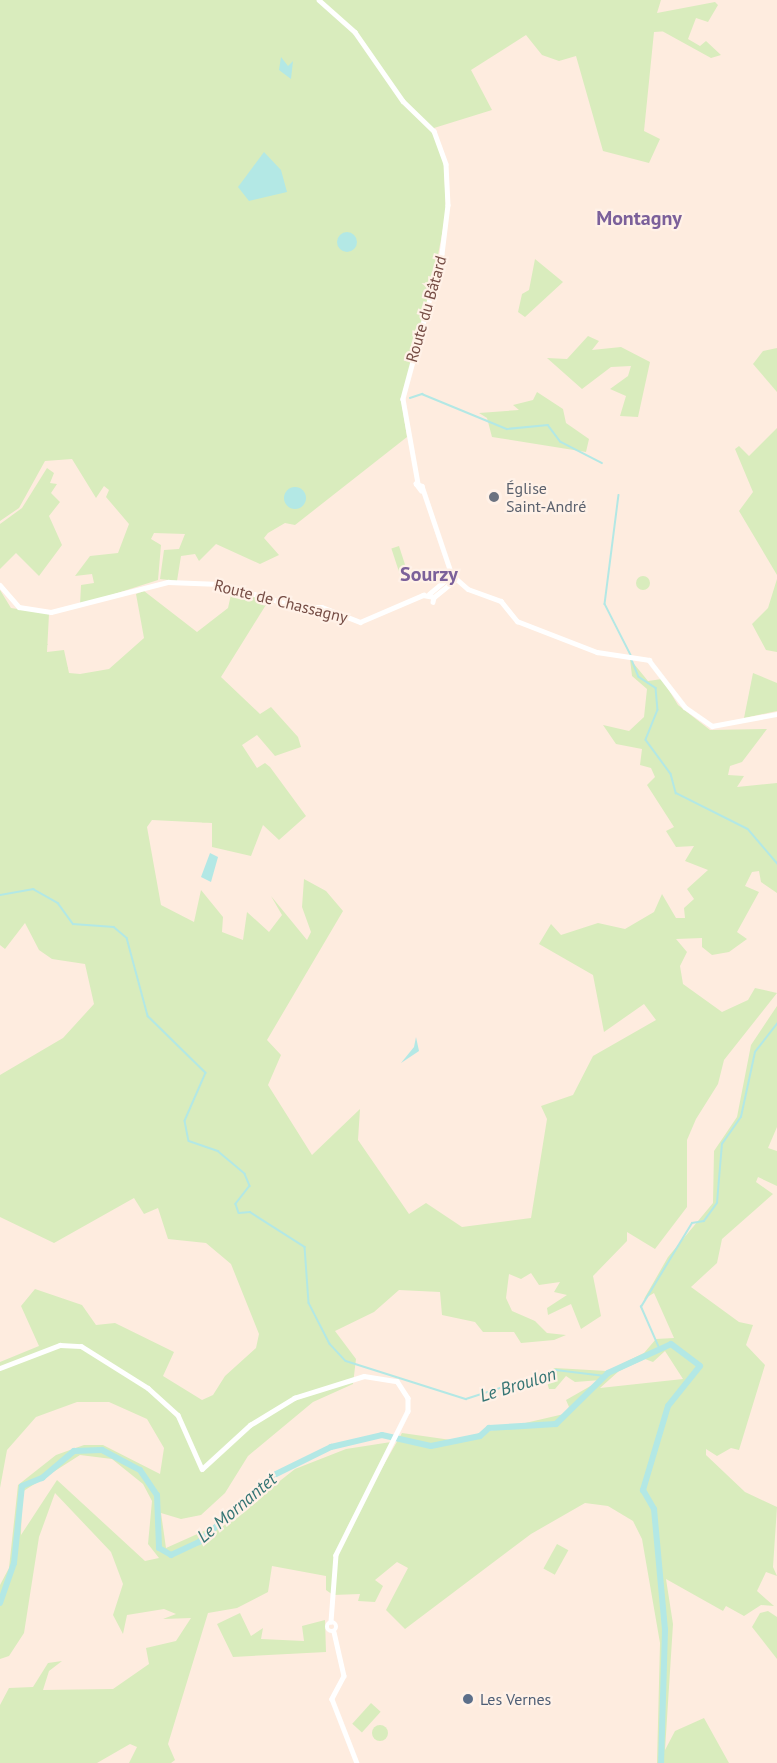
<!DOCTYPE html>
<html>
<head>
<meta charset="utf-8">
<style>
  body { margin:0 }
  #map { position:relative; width:777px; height:1763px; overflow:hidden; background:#feecdf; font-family:"PT Sans",sans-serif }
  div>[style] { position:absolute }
  .green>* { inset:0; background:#d9ecbd; transform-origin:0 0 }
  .round { border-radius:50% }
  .water>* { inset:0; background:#b3e8e5 }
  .stream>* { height:1.5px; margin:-0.75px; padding:0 0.75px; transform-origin:0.75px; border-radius:0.75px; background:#b3e8e5 }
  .river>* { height:6px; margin:-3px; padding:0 3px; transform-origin:3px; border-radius:3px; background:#b3e8e5 }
  .tertiary>* { height:4.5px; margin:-2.25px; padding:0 2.25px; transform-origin:2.25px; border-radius:2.25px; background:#fff }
  .tertiary>.ring { margin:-2.25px; padding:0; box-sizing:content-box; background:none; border:4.5px solid #fff; border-radius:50% }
  .dots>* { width:16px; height:16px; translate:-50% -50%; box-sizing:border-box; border:3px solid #fff1e7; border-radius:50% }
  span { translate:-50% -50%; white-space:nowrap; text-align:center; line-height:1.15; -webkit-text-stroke:4.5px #fff1e7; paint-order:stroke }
  .street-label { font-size:16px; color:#764d45 }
  .worship-label { font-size:16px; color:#5b616d }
  .left { translate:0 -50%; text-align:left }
  .service-label { font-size:16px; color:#4e5e75 }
  .water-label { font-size:18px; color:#357574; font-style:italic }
  .quarter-label { font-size:20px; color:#7b609a; font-weight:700 }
</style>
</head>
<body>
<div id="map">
  <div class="green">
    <div style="clip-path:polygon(0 0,661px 0,657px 13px,715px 2px,718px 5px,708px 22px,696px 18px,688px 39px,700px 46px,706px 41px,721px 55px,711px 58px,662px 31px,669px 31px,654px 32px,644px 131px,660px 139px,649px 163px,603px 151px,576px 56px,559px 61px,542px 55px,526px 35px,471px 70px,492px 110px,434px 128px,444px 164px,446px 213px,428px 308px,401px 399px,407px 437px,295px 525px,285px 523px,268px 533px,264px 538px,279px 555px,260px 564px,216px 544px,199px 561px,195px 554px,181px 556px,177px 581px,160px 579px,164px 550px,179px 549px,185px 534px,154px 533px,151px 539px,161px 545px,158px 580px,80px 605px,81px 585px,94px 583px,92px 574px,75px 576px,90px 556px,118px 553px,129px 524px,106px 497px,109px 490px,104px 486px,96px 498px,72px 459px,45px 461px,19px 508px,0 521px)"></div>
    <div style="clip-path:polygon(535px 259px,563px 282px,525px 317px,518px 312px,522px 294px,529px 290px)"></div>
    <div style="clip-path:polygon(588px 336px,599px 341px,592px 350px,621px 347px,650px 362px,638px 417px,620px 416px,626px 396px,610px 389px,628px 376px,631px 366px,611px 367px,582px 389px,547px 358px,567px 359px)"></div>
    <div style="clip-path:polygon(777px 348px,777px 392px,753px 364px,763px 351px)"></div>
    <div style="clip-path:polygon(537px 392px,563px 409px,566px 423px,589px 439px,586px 452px,492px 437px,487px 418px,479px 413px,519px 410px,513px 405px,533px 400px)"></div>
    <div style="clip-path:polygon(777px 428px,777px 575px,739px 511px,753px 492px,735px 449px,739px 446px,749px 456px)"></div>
    <div style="clip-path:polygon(47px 468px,54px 473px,50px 483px,57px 484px,51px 493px,60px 502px,49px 516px,62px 545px,39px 576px,16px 553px,0 569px,0 524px,22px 508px)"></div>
    <div style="left:399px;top:546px;width:28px;height:8px;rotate:72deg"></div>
    <div class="round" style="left:636px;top:576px;width:14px;height:14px"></div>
    <div style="clip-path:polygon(777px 579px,777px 652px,766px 650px,752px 624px,768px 608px)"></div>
    <div style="clip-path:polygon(evenodd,0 590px,11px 608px,49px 614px,47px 652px,64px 650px,69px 673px,80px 674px,109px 669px,144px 638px,136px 594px,144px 591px,197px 632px,228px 608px,232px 590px,269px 600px,221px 677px,260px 714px,271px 707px,298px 737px,301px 747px,275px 756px,257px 735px,242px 745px,257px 768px,265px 763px,270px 767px,306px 816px,279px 840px,263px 825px,251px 856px,212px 847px,212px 823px,152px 820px,147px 827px,161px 905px,194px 922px,201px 890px,223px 917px,222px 932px,243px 940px,247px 912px,269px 932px,282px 915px,271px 896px,307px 940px,311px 932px,302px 907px,304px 879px,326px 891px,343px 911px,267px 1040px,281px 1055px,268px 1085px,312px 1155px,360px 1109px,358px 1140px,409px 1214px,426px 1203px,462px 1227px,531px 1218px,547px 1119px,541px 1106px,573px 1095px,593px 1056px,656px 1020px,644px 1004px,604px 1032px,593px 975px,539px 944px,551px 924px,561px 935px,598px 923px,625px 929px,654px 912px,662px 894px,676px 918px,685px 918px,684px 908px,694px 899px,687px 889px,708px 870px,685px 861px,694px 846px,676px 847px,666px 831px,674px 827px,647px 785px,655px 777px,651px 768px,640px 765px,642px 749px,616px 744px,603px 725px,629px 731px,644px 717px,647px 689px,632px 676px,630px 659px,648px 681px,662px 679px,678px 705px,710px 730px,767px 729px,742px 762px,730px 766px,728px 775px,744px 776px,737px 787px,777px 783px,777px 893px,761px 882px,759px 871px,752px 872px,745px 886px,759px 892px,737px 932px,747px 939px,729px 952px,712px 955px,702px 947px,702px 938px,676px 939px,687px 952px,680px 966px,683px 984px,722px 1012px,748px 1000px,755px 988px,777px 993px,724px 1060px,718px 1084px,696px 1119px,687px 1140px,687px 1207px,655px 1249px,627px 1232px,627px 1241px,593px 1276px,601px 1316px,581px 1329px,571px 1304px,548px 1315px,547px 1308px,567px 1295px,554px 1292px,560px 1282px,539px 1285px,531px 1273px,521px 1279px,509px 1274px,506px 1298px,512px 1311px,535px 1321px,547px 1333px,566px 1335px,554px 1340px,521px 1343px,514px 1332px,483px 1332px,475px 1322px,442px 1315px,440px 1292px,399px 1290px,374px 1312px,335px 1331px,356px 1359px,353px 1384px,313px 1402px,248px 1456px,225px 1493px,201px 1515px,181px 1519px,161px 1513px,166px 1548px,213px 1527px,233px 1506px,243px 1510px,295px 1469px,346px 1449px,391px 1442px,344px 1534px,402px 1433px,451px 1440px,564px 1414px,569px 1407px,566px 1400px,601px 1380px,575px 1382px,566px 1376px,555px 1389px,549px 1389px,546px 1379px,506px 1389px,555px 1368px,607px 1371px,644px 1353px,656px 1339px,674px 1338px,654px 1293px,644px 1299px,668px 1257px,713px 1203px,714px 1151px,737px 1117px,751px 1045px,777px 1006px,777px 1127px,768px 1148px,777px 1151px,777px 1186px,758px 1177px,756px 1182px,773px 1194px,722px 1239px,717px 1263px,691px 1287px,739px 1322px,753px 1325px,746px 1345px,765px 1365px,739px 1450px,731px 1448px,717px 1456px,706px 1449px,706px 1455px,745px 1492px,777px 1507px,773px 1567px,777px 1576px,766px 1572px,757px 1591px,774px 1606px,761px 1605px,744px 1616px,726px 1606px,723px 1611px,666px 1579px,673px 1624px,665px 1750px,675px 1731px,704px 1718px,729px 1763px,657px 1763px,660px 1643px,642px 1539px,633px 1521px,608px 1506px,585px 1503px,531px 1534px,405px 1629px,386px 1610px,408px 1568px,397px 1562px,375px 1580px,383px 1586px,375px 1602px,358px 1601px,360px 1594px,333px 1595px,326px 1590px,326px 1576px,272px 1566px,268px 1592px,237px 1608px,208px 1613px,168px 1744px,175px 1760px,171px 1763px,129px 1763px,137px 1747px,130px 1744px,97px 1763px,0 1763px,0 1705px,9px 1688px,33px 1687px,48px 1663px,62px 1661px,49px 1671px,43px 1690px,113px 1689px,149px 1664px,146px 1648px,176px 1641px,191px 1618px,163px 1619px,176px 1614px,164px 1609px,127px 1615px,123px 1634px,113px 1615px,123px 1584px,111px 1552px,55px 1493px,39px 1537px,24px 1633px,9px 1656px,0 1659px,0 1585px,9px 1568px,18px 1485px,56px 1455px,84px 1445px,103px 1445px,160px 1474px,164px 1448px,147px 1419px,109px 1402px,77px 1402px,36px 1417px,7px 1450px,0 1488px,0 1362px,39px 1346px,21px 1306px,35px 1289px,82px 1305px,96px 1325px,115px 1323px,174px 1352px,163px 1376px,202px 1400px,213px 1395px,225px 1376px,256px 1348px,259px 1334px,231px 1264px,206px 1243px,168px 1239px,158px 1208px,144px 1214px,134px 1198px,54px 1243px,0 1217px,0 1075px,63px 1038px,94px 1004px,85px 964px,52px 959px,39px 950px,25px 923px,5px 949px,0 945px,0 590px,665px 1351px,683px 1379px,600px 1388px,619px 1371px,645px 1359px,653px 1362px,665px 1351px,0 590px,80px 1455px,112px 1459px,143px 1484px,152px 1501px,148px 1544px,159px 1558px,145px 1561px,57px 1480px,21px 1535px,22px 1492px,80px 1455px)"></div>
    <div style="clip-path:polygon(753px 673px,777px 683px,777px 711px,744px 718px)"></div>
    <div style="left:557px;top:1544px;width:13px;height:28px;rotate:29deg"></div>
    <div style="clip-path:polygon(768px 1611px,777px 1617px,777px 1659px,752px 1627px,760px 1613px)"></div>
    <div style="clip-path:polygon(240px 1613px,251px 1636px,263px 1628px,261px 1639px,304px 1641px,302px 1626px,325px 1620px,326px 1652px,233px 1657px,217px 1624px)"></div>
    <div style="left:371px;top:1703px;width:13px;height:28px;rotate:42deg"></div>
    <div class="round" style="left:372px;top:1725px;width:16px;height:16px"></div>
  </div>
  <div class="water">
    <div style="clip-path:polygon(281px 57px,288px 66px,293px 61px,291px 79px,279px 70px)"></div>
    <div style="clip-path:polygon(264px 152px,281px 170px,287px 192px,249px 201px,238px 187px)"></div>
    <div class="round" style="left:337px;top:232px;width:20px;height:20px"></div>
    <div class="round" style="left:284px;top:487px;width:22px;height:22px"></div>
    <div style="clip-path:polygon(210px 853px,218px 857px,211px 882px,201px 877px)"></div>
    <div style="clip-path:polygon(416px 1037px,419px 1051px,401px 1063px,414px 1047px)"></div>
  </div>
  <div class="stream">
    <div style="left:410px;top:398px;width:13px;rotate:-18deg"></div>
    <div style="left:422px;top:394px;width:92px;rotate:22.4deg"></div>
    <div style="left:507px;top:429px;width:41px;rotate:-5.6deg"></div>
    <div style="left:548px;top:425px;width:21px;rotate:53deg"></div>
    <div style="left:561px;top:442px;width:46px;rotate:27.1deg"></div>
    <div style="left:619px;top:495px;width:110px;rotate:97.3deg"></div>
    <div style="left:605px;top:604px;width:57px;rotate:63deg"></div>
    <div style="left:632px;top:660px;width:18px;rotate:68deg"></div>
    <div style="left:639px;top:677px;width:20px;rotate:33deg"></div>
    <div style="left:656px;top:688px;width:22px;rotate:85deg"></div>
    <div style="left:658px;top:710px;width:32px;rotate:112deg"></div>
    <div style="left:646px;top:740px;width:42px;rotate:53.7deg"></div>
    <div style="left:671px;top:774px;width:20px;rotate:75deg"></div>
    <div style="left:676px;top:793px;width:80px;rotate:26.6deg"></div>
    <div style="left:748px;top:829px;width:45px;rotate:49.5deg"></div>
    <div style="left:0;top:895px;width:34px;rotate:-10deg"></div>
    <div style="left:33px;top:889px;width:29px;rotate:29deg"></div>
    <div style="left:58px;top:903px;width:26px;rotate:54deg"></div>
    <div style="left:73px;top:924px;width:41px;rotate:4.2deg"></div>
    <div style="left:114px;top:927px;width:17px;rotate:40deg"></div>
    <div style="left:127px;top:938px;width:81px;rotate:74.9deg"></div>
    <div style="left:148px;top:1016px;width:81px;rotate:44.5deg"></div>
    <div style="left:206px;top:1073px;width:52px;rotate:113.6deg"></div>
    <div style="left:185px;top:1121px;width:20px;rotate:79deg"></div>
    <div style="left:189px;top:1141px;width:31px;rotate:19deg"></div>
    <div style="left:218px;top:1151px;width:35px;rotate:40deg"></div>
    <div style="left:245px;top:1174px;width:13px;rotate:67deg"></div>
    <div style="left:250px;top:1186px;width:23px;rotate:128deg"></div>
    <div style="left:236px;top:1204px;width:9px;rotate:72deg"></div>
    <div style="left:239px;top:1213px;width:11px;rotate:-5deg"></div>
    <div style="left:250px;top:1212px;width:65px;rotate:32.5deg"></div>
    <div style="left:305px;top:1247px;width:56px;rotate:85.9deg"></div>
    <div style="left:309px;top:1303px;width:46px;rotate:62.9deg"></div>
    <div style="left:330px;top:1344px;width:23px;rotate:47deg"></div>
    <div style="left:346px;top:1361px;width:126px;rotate:17.6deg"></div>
    <div style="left:466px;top:1399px;width:95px;rotate:-17.9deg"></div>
    <div style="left:556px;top:1370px;width:49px;rotate:7deg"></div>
    <div style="left:659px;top:1348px;width:45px;rotate:-113.7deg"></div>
    <div style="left:641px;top:1307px;width:98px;rotate:-58.7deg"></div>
    <div style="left:692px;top:1223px;width:12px;rotate:-9deg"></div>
    <div style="left:704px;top:1221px;width:22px;rotate:-54deg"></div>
    <div style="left:717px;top:1203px;width:59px;rotate:-85.2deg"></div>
    <div style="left:722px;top:1144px;width:33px;rotate:-55deg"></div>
    <div style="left:741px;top:1117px;width:66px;rotate:-77.8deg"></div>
    <div style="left:755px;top:1052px;width:36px;rotate:-52deg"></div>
  </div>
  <div class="river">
    <div style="left:0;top:1603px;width:42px;rotate:-70.7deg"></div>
    <div style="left:14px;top:1563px;width:77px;rotate:-84.1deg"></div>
    <div style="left:22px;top:1486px;width:22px;rotate:-22deg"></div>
    <div style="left:42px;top:1478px;width:42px;rotate:-40.2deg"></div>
    <div style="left:74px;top:1451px;width:28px;rotate:-2deg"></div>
    <div style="left:102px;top:1450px;width:43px;rotate:27.8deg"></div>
    <div style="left:140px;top:1470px;width:30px;rotate:56deg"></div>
    <div style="left:157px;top:1495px;width:53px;rotate:87.8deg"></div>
    <div style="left:159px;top:1548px;width:14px;rotate:30deg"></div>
    <div style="left:171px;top:1555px;width:31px;rotate:-25deg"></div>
    <div style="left:199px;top:1542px;width:98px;rotate:-42.1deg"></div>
    <div style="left:272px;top:1476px;width:66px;rotate:-26.2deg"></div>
    <div style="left:331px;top:1447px;width:52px;rotate:-13.2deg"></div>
    <div style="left:382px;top:1435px;width:50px;rotate:12.7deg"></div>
    <div style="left:431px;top:1446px;width:50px;rotate:-11.5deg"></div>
    <div style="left:480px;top:1436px;width:12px;rotate:-42deg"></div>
    <div style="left:489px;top:1428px;width:67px;rotate:-3.4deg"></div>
    <div style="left:556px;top:1424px;width:73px;rotate:-44.4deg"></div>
    <div style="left:608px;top:1373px;width:69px;rotate:-24.7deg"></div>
    <div style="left:671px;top:1344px;width:36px;rotate:37deg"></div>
    <div style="left:700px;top:1366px;width:51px;rotate:128.7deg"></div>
    <div style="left:668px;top:1406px;width:88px;rotate:106.6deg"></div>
    <div style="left:643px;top:1490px;width:22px;rotate:60deg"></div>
    <div style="left:654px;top:1509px;width:121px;rotate:84.8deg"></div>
    <div style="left:665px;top:1630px;width:133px;rotate:91.7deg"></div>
  </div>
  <div class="tertiary">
    <div style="left:319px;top:0;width:48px;rotate:41.6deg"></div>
    <div style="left:355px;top:32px;width:84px;rotate:55.2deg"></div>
    <div style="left:403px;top:101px;width:43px;rotate:44.1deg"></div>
    <div style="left:434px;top:131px;width:35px;rotate:70deg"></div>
    <div style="left:446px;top:164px;width:41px;rotate:87.2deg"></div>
    <div style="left:448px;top:205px;width:49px;rotate:97deg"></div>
    <div style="left:442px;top:254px;width:150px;rotate:105.1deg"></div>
    <div style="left:403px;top:399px;width:85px;rotate:79.9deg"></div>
    <div style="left:421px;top:491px;width:9px;rotate:-126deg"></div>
    <div style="left:416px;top:484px;width:6px;rotate:18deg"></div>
    <div style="left:422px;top:486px;width:94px;rotate:71.4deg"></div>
    <div style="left:452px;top:575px;width:21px;rotate:41deg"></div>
    <div style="left:468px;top:589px;width:35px;rotate:20deg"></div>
    <div style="left:501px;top:601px;width:26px;rotate:51deg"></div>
    <div style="left:517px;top:621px;width:86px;rotate:21.2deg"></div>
    <div style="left:597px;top:652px;width:53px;rotate:8.7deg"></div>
    <div style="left:649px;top:660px;width:59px;rotate:52.5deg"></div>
    <div style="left:685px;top:707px;width:33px;rotate:35deg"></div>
    <div style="left:712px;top:726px;width:66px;rotate:-10.5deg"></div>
    <div style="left:0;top:585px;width:29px;rotate:49deg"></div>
    <div style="left:19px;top:607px;width:32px;rotate:9deg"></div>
    <div style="left:51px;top:612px;width:121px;rotate:-14.4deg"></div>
    <div style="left:168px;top:582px;width:52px;rotate:2.2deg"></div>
    <div style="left:220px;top:584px;width:81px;rotate:16.4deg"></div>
    <div style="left:298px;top:607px;width:24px"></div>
    <div style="left:322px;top:607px;width:41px;rotate:21.5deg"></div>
    <div style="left:360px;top:622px;width:69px;rotate:-23.2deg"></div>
    <div style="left:423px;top:595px;width:11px;rotate:10deg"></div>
    <div style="left:434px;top:597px;width:5px;rotate:101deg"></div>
    <div style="left:429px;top:594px;width:30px;rotate:-40deg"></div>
    <div style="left:434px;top:597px;width:28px;rotate:-39deg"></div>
    <div style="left:0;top:1368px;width:64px;rotate:-21deg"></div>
    <div style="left:60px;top:1345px;width:21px;rotate:3deg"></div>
    <div style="left:81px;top:1346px;width:79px;rotate:32.1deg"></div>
    <div style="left:148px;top:1388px;width:40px;rotate:42deg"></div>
    <div style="left:178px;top:1415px;width:59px;rotate:66deg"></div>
    <div style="left:202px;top:1469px;width:65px;rotate:-42.5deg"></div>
    <div style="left:250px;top:1425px;width:52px;rotate:-31.5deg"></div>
    <div style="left:294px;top:1398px;width:73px;rotate:-17.4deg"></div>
    <div style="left:364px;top:1376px;width:33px;rotate:9deg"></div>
    <div style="left:397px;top:1381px;width:20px;rotate:57deg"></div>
    <div style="left:408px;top:1398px;width:13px;rotate:90deg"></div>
    <div style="left:408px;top:1411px;width:161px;rotate:116.6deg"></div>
    <div style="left:336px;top:1555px;width:67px;rotate:94.3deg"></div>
    <div class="ring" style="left:327px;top:1622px;width:5.5px;height:5.5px"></div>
    <div style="left:334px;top:1632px;width:45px;rotate:77.2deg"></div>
    <div style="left:344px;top:1676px;width:26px;rotate:118deg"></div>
    <div style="left:332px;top:1699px;width:69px;rotate:68.7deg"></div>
  </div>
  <div class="dots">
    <div style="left:494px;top:497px;background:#6b7280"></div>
    <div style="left:468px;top:1699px;background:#5c6f8a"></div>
  </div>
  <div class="street-label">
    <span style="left:426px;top:309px;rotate:-74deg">Route du Bâtard</span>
    <span style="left:281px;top:601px;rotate:14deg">Route de Chassagny</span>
  </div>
  <div class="worship-label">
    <span class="left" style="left:506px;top:497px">Église<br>Saint-André</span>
  </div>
  <div class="service-label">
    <span class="left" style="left:480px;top:1699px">Les Vernes</span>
  </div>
  <div class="water-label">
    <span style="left:518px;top:1385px;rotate:-17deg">Le Broulon</span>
    <span style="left:237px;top:1508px;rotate:-40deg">Le Mornantet</span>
  </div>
  <div class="quarter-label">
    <span style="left:639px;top:218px">Montagny</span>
    <span style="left:429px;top:574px">Sourzy</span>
  </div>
</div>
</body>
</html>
